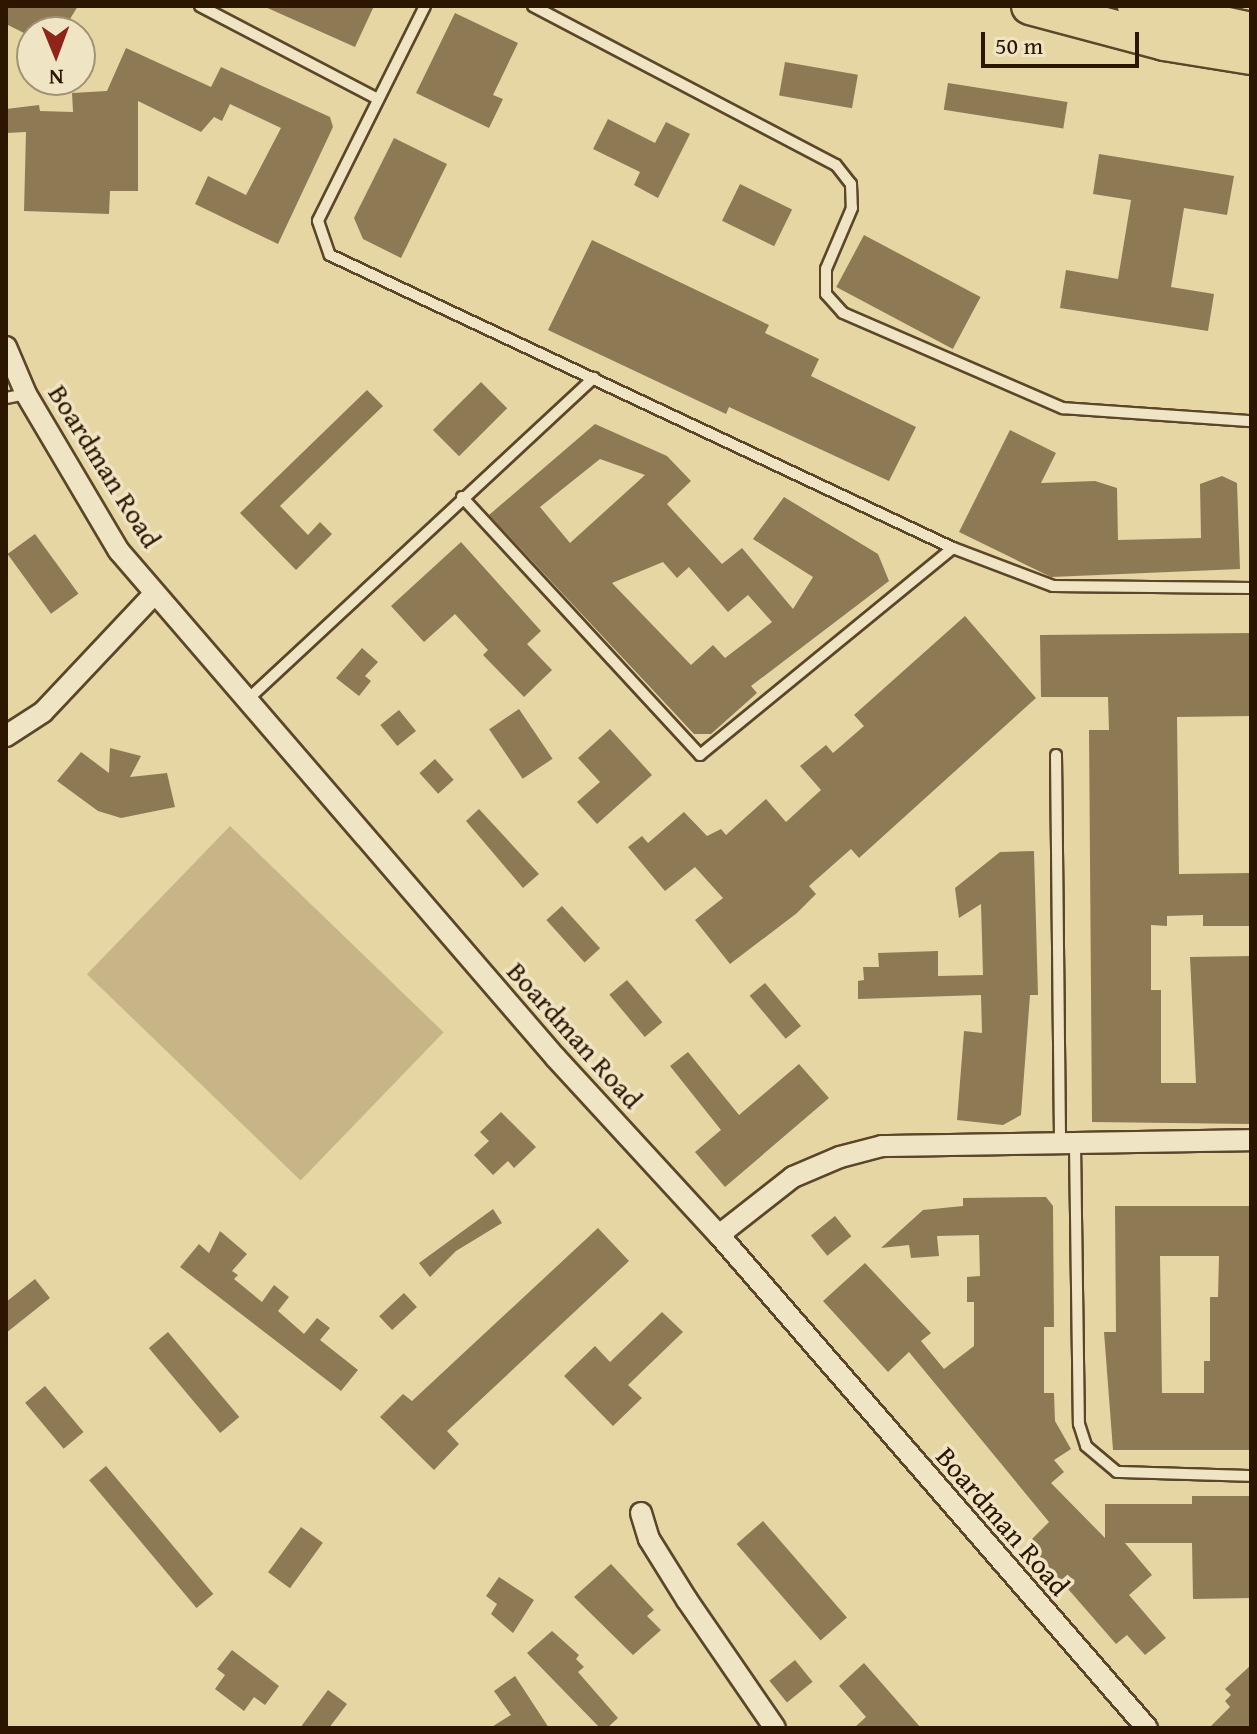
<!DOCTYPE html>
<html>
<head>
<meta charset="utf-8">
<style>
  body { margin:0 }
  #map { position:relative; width:1257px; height:1734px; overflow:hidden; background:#e6d6a3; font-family:"Gentium Book Plus",serif }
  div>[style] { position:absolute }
  .green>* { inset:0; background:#c7b587; transform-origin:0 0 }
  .building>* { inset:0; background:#8d7a55; transform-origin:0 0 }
  .roads { filter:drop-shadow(2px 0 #5b4629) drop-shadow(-2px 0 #5b4629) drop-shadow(0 2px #5b4629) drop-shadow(0 -2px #5b4629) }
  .lane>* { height:10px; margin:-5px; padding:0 5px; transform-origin:5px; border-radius:5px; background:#efe4c3 }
  .street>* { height:20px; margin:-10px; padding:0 10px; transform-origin:10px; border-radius:10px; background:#efe4c3 }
  .highway>* { height:36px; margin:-18px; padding:0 18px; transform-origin:18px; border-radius:18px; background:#e6d6a3 }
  span { translate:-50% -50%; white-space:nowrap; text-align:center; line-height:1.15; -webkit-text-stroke:7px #efe4c3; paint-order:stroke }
  .street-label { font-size:28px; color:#2d1600 }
  .frame { position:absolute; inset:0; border:8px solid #2d1600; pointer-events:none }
  .north { position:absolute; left:16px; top:16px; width:80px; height:80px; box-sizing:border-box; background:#efe4c3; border:2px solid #a19275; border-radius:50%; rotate:179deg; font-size:22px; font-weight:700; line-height:32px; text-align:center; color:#2d1600 }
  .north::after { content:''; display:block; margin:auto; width:28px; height:36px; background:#8f2418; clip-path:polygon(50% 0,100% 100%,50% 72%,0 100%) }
  .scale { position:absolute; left:981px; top:32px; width:158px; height:36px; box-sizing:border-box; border:4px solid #2d1600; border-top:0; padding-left:10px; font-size:24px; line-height:28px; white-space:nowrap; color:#2d1600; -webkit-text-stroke:6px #efe4c3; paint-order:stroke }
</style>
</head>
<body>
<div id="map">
  <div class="green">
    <div style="left:230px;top:826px;width:297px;height:206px;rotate:44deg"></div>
  </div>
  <div class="building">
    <div style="clip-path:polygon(6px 6px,78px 6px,62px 32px,32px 32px,32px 37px,6px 24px)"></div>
    <div style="clip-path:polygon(263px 6px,374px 6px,355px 47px)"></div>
    <div style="clip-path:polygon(455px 13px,518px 43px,493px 95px,503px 99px,489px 128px,416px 93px)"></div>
    <div style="clip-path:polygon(126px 48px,211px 87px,221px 67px,330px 117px,333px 127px,278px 244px,195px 204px,208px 176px,246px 195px,281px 128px,230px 104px,222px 121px,214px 117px,201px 132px,138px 101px,138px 191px,110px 191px,109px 214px,24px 211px,26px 132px,6px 133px,6px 109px,39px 105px,40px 111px,73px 112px,72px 93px,107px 91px)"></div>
    <div style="left:785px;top:62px;width:74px;height:34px;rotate:10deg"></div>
    <div style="left:948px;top:83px;width:121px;height:27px;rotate:9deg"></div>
    <div style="clip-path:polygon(608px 119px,655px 143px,666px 122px,690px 134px,658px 198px,634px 185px,640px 172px,593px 149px)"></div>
    <div style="clip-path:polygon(394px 138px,447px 164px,401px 258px,363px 239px,354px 218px)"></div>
    <div style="clip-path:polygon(1099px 154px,1234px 176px,1227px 215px,1184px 208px,1171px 287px,1214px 294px,1208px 331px,1060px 308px,1066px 270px,1118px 279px,1131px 200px,1093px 194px)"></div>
    <div style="left:740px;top:184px;width:58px;height:41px;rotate:26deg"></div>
    <div style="left:864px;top:235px;width:132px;height:59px;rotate:28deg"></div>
    <div style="clip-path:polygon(592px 240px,769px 325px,765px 333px,819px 359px,811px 376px,916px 427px,889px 481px,729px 407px,726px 414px,548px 330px)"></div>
    <div style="left:481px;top:382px;width:37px;height:68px;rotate:45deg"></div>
    <div style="clip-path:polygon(367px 390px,383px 406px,280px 506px,308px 535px,320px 522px,332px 534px,296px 570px,240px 513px)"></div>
    <div style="clip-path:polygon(evenodd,595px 424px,667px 456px,691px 481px,667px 504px,722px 564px,742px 548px,793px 609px,813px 577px,753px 539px,784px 497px,878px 554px,889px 581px,751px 686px,757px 693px,711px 734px,694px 734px,489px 515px,595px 424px,600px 459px,645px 475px,570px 543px,540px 507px,600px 459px,595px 424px,663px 562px,677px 578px,689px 567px,728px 612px,748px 595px,772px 622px,725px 658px,713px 645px,691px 665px,612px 583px,663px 562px)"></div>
    <div style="clip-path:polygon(1010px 430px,1056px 453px,1041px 483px,1095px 481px,1117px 488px,1118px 540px,1201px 538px,1200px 484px,1222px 476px,1237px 483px,1240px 569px,1051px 577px,959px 532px)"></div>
    <div style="left:35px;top:534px;width:74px;height:34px;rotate:54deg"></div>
    <div style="clip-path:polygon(461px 542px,541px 631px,527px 644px,552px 670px,524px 697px,483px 655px,488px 650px,455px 614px,424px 642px,391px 606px)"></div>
    <div style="clip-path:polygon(965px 616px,1036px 698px,859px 858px,851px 849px,809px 886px,816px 894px,797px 913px,730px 964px,695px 920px,723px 898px,695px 867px,665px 891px,628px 847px,642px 836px,648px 843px,684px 812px,707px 836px,721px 829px,726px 835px,766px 799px,786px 822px,821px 790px,800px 766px,826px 745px,833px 753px,864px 726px,854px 715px)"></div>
    <div style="clip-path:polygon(1251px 633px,1251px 716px,1177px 717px,1179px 874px,1251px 873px,1251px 926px,1203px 926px,1203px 915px,1167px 916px,1167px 926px,1151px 925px,1151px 990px,1161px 990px,1161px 1083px,1196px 1083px,1190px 957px,1251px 956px,1251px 1124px,1092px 1122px,1089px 730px,1109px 730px,1108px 697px,1041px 697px,1040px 635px)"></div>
    <div style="clip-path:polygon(362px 648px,378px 662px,365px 676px,371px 681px,359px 696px,336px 678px)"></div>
    <div style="left:519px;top:709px;width:60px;height:36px;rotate:56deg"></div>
    <div style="left:399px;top:710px;width:27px;height:24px;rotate:51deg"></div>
    <div style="clip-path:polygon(610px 729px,652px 775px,597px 824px,577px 802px,600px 782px,578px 758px)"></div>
    <div style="clip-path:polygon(110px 748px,141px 756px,130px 777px,167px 773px,175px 807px,121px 818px,98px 811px,57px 781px,81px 752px,109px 773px)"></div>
    <div style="left:435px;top:759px;width:28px;height:21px;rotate:48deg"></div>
    <div style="clip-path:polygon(479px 809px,539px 874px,523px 888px,466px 821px)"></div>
    <div style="clip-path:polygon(1034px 851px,1038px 995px,1030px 995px,1021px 1115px,1003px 1125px,957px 1120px,964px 1031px,982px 1033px,981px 995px,858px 999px,858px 981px,864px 980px,863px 967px,879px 967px,878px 953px,938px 951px,938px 976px,983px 975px,981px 904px,959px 918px,955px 888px,1000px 852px)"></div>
    <div style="left:562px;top:906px;width:57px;height:21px;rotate:48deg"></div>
    <div style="left:627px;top:980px;width:55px;height:23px;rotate:50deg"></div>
    <div style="left:765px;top:983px;width:56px;height:20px;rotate:50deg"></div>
    <div style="clip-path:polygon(688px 1052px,739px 1115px,799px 1064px,829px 1098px,725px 1187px,695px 1152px,721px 1130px,670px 1066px)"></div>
    <div style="clip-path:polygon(501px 1112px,536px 1147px,514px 1168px,508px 1161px,493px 1175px,474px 1155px,489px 1141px,480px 1132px)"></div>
    <div style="clip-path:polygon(1046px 1197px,1053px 1206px,1054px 1327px,1044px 1327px,1044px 1393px,1054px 1393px,1055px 1421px,1071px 1449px,1054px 1460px,1064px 1472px,1051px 1483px,1105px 1538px,1105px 1504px,1192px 1504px,1192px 1496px,1251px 1496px,1251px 1598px,1193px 1599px,1192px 1543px,1125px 1543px,1152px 1575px,1129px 1595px,1166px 1638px,1145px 1655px,1127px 1635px,1116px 1644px,1028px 1543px,1049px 1522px,909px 1352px,888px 1372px,823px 1301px,865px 1263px,931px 1333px,921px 1341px,944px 1369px,974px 1346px,974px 1302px,967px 1302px,967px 1277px,980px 1276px,979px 1235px,937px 1236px,939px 1256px,911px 1258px,909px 1245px,881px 1248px,923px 1210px,963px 1206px,963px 1198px)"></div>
    <div style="clip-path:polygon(evenodd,1115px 1206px,1251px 1206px,1251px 1450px,1113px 1450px,1104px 1332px,1116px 1332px,1115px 1206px,1160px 1256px,1219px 1256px,1218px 1297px,1210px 1297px,1210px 1361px,1204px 1361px,1204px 1393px,1162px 1393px,1160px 1256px)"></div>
    <div style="clip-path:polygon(493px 1209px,502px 1223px,456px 1251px,430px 1277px,419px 1263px)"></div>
    <div style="left:835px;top:1216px;width:26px;height:31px;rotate:51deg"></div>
    <div style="clip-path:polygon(598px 1228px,629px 1261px,447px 1431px,459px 1444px,434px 1470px,380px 1417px,403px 1394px,412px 1401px)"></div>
    <div style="clip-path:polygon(220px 1231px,247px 1254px,232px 1271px,238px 1275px,234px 1279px,262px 1302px,274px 1285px,289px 1297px,278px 1311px,304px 1334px,317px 1318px,330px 1328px,320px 1340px,358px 1370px,341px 1391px,180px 1267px,199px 1244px,209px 1253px)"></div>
    <div style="clip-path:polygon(35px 1279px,50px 1298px,6px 1333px,6px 1302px)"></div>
    <div style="left:404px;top:1293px;width:19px;height:34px;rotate:47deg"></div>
    <div style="clip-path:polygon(662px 1312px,683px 1332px,628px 1385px,642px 1398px,613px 1426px,564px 1376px,595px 1346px,610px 1362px)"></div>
    <div style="left:168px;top:1332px;width:111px;height:25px;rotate:50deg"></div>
    <div style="left:45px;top:1386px;width:60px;height:26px;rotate:50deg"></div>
    <div style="left:106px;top:1466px;width:167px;height:22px;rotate:50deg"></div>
    <div style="left:763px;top:1521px;width:128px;height:35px;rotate:49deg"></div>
    <div style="left:301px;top:1527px;width:27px;height:56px;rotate:36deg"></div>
    <div style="clip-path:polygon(611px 1564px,654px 1610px,647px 1616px,661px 1630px,633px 1655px,574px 1597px)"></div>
    <div style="clip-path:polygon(499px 1577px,534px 1600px,513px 1633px,491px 1614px,497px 1604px,486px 1596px)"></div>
    <div style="clip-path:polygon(552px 1631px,579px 1655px,576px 1659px,584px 1667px,578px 1672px,618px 1718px,607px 1728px,600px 1728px,527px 1653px)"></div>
    <div style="clip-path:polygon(232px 1650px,279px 1686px,265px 1705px,254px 1697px,244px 1711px,215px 1689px,225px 1675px,217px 1669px)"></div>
    <div style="left:795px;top:1660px;width:28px;height:33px;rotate:51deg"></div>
    <div style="clip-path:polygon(864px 1663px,921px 1728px,854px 1728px,866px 1717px,839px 1686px)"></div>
    <div style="clip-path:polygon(1251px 1665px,1251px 1728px,1209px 1728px,1230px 1707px,1225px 1701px,1231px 1695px,1225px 1689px)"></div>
    <div style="clip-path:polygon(515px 1676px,549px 1728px,490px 1728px,511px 1715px,494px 1691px)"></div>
    <div style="clip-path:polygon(328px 1690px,347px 1704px,329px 1728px,300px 1728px)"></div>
  </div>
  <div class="roads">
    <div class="lane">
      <div style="left:200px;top:6px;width:201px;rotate:27.6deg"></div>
      <div style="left:425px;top:6px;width:240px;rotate:116.5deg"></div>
      <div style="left:318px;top:221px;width:36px;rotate:71deg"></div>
      <div style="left:330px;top:255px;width:688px;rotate:25.19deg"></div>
      <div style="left:953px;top:548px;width:107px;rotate:20.8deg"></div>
      <div style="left:1053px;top:586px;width:198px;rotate:0.6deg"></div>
      <div style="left:533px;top:6px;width:342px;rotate:27.7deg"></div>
      <div style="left:836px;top:165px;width:24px;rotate:52deg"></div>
      <div style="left:851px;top:184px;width:24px;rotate:88deg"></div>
      <div style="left:852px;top:208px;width:66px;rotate:113.1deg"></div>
      <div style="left:826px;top:269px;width:25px;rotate:90deg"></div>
      <div style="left:826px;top:294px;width:25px;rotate:48deg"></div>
      <div style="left:843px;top:313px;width:240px;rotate:23.4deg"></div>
      <div style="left:1063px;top:408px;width:188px;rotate:4deg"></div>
      <div style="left:6px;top:398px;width:20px;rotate:-11deg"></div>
      <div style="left:462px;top:497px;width:351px;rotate:47.3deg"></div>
      <div style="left:700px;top:755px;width:327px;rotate:-39.3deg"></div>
      <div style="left:246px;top:701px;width:475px;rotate:-42.9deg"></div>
      <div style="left:1056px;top:755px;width:389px;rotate:89.4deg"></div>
      <div style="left:1075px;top:1144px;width:280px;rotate:89.2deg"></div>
      <div style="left:1079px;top:1424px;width:23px;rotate:72deg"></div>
      <div style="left:1086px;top:1446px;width:40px;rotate:40deg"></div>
      <div style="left:1117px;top:1472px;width:134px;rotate:1.7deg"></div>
    </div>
    <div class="street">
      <div style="left:6px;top:347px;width:51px;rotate:66.9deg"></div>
      <div style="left:26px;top:394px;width:182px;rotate:59.4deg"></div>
      <div style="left:119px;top:551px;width:669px;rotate:49.24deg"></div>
      <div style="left:556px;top:1058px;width:241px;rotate:47.4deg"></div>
      <div style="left:719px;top:1235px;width:653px;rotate:49.04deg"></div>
      <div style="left:6px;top:736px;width:44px;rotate:-33deg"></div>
      <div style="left:43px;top:712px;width:163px;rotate:-46.7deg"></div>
      <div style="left:719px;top:1235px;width:94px;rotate:-38.1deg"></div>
      <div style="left:793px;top:1177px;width:51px;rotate:-23.1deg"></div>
      <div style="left:840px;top:1157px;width:43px;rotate:-14.7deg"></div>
      <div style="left:882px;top:1146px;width:369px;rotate:-0.9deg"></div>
      <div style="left:641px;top:1513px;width:27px;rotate:73deg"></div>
      <div style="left:649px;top:1539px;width:72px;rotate:58.1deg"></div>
      <div style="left:687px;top:1600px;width:155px;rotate:55.5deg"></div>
    </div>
    <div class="highway">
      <div style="left:1030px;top:6px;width:139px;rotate:15deg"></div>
      <div style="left:1164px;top:42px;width:88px;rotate:9.1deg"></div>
      <div style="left:1136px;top:6px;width:118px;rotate:12.3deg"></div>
    </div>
  </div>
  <div class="street-label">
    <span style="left:105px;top:466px;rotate:58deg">Boardman Road</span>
    <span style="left:575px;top:1035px;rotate:48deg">Boardman Road</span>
    <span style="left:1003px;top:1521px;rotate:49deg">Boardman Road</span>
  </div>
  <div class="frame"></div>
  <div class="north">N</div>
  <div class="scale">50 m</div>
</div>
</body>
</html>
